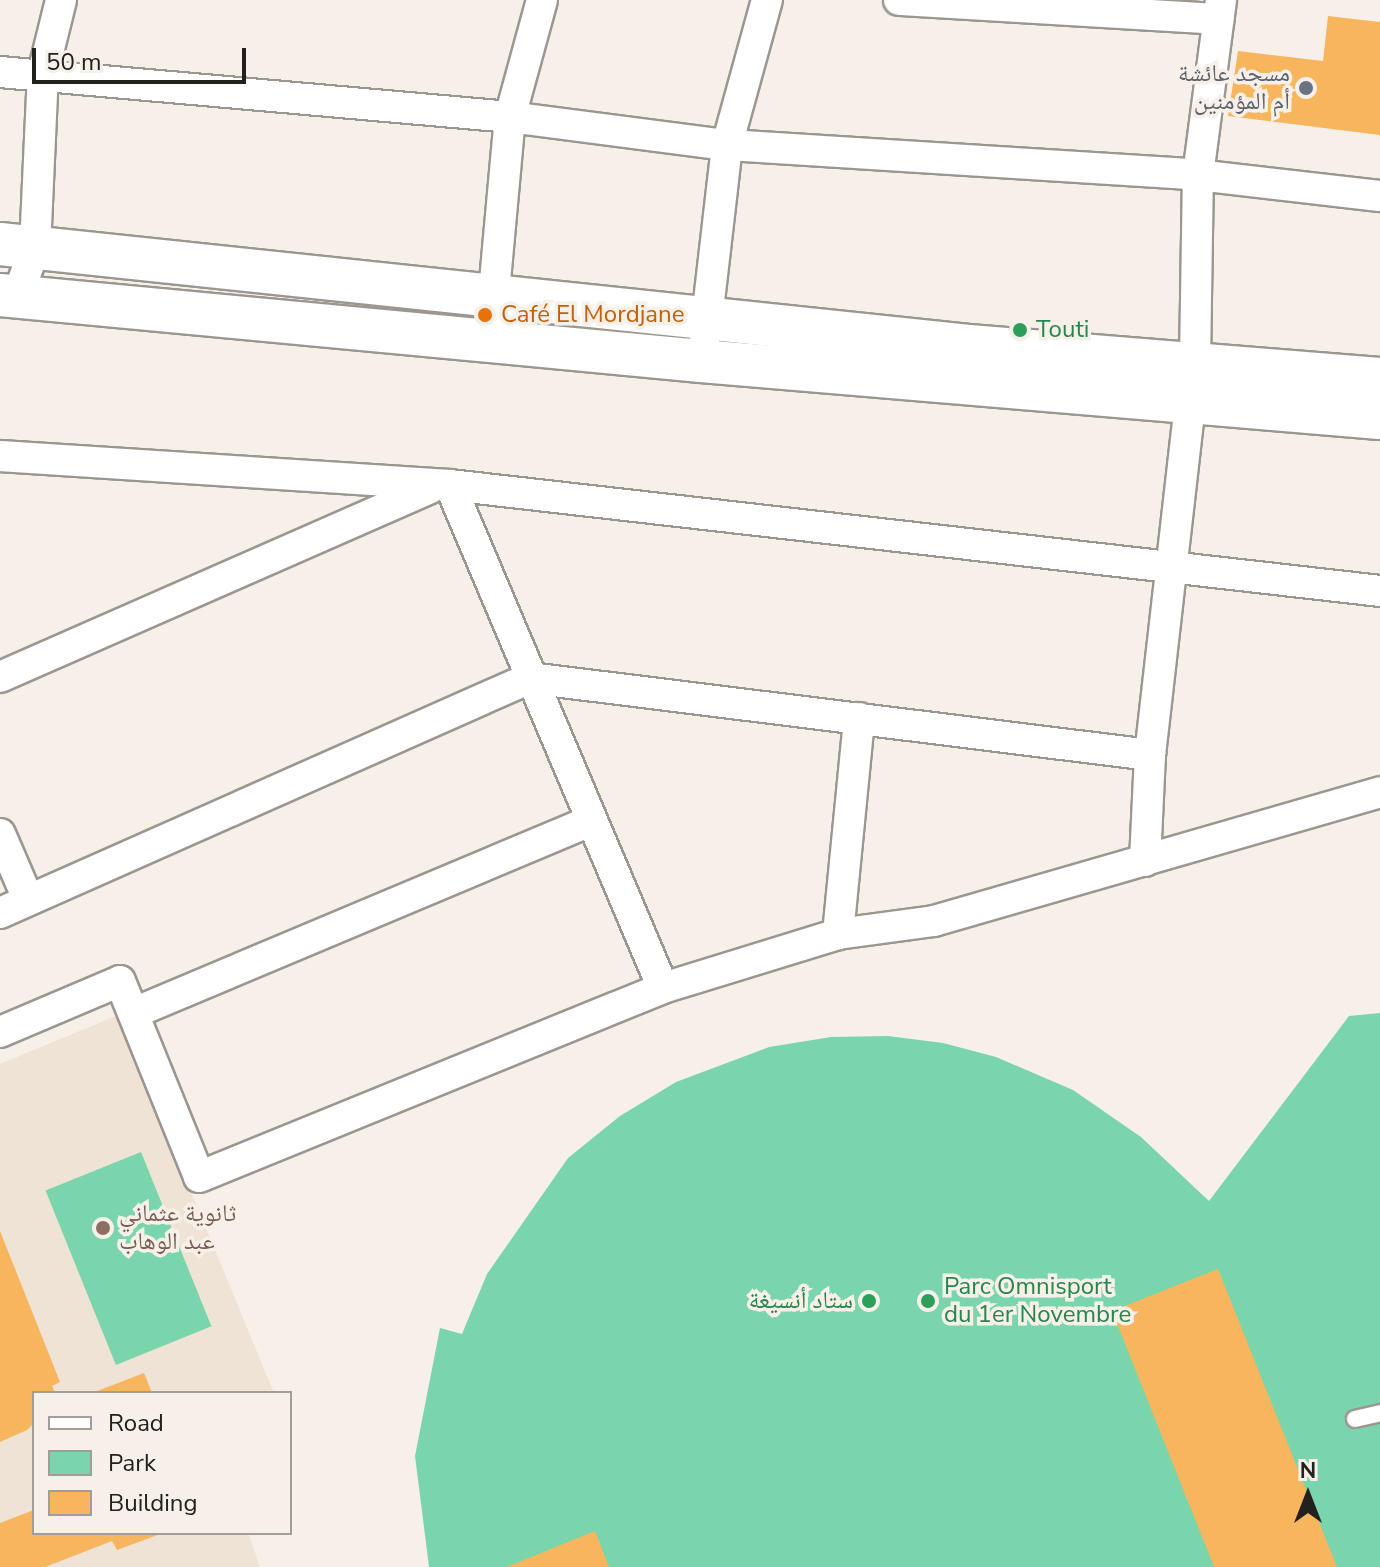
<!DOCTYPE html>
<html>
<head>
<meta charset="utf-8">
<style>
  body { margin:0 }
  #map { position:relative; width:1380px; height:1567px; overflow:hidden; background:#f6f0e9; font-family:"Nunito Sans","Noto Naskh Arabic",sans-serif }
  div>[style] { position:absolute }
  .built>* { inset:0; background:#eee3d5 }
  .green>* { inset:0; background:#7bd5ac; transform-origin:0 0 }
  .building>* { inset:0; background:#f7b55e }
  .roads { filter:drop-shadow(2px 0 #9c9690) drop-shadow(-2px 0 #9c9690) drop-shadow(0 2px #9c9690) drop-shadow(0 -2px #9c9690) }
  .service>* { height:16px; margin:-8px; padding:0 8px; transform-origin:8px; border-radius:8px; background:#fff }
  .minor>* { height:30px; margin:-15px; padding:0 15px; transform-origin:15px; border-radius:15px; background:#fff }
  .secondary>* { height:42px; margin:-21px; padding:0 21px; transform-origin:21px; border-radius:21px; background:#fff }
  .dots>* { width:22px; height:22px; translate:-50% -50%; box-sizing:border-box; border:4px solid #f6f0e9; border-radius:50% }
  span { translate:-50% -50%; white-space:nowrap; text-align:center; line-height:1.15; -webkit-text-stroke:7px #f6f0e9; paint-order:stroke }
  .worship-label { font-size:24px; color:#5b616d }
  .right { translate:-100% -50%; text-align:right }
  .food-label { font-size:24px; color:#c56008 }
  .left { translate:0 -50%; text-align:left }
  .leisure-label { font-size:24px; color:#27864d }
  .education-label { font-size:24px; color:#785e54 }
  .legend { position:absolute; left:32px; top:1391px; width:260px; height:144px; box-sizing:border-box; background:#f6f0e9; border:2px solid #a29d98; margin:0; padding:10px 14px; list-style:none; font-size:24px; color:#23211e }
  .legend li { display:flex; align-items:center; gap:16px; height:40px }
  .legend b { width:40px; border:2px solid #a29d98 }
  .north { position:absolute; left:1268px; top:1455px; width:80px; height:80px; -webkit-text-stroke:6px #f6f0e9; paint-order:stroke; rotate:0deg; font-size:22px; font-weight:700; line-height:32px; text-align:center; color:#23211e }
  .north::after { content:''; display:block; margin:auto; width:28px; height:36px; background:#23211e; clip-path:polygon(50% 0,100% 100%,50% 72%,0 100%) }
  .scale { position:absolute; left:32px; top:48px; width:214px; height:36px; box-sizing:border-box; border:4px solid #23211e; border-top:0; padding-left:10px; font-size:24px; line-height:28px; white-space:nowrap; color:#23211e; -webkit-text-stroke:6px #f6f0e9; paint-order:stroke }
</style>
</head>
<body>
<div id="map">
  <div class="built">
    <div style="clip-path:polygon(118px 1015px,274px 1393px,34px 1393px,34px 1533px,248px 1533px,260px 1567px,0 1567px,0 1064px)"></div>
  </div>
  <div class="green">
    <div style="clip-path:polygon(1380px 1013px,1380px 1567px,429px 1567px,415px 1456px,440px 1328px,462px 1334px,487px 1274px,568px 1158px,620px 1116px,676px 1082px,769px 1047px,831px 1037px,888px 1036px,943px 1043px,996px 1057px,1073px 1090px,1141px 1137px,1209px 1201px,1349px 1016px)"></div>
    <div style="left:141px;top:1152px;width:188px;height:103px;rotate:68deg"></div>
  </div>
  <div class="building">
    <div style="clip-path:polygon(1328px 16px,1380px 22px,1380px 135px,1228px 116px,1238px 51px,1323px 61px)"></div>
    <div style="clip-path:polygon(0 1231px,60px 1382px,52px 1386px,55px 1393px,34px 1393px,34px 1423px,27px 1430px,0 1442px)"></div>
    <div style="clip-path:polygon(1218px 1269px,1337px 1567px,1214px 1567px,1112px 1311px)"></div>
    <div style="clip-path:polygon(144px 1373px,152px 1393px,92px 1393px)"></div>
    <div style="clip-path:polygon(34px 1510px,34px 1533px,163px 1533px,117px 1550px,112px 1541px,45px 1567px,0 1567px,0 1523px)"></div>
    <div style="clip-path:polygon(595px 1531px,609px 1567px,507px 1567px)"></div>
  </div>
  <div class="roads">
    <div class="service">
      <div style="left:1355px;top:1419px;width:26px;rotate:-13deg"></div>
    </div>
    <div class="minor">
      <div style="left:899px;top:0;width:320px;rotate:3.4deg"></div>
      <div style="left:0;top:72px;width:512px;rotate:5.04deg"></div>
      <div style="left:510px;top:117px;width:219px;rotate:7.4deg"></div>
      <div style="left:727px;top:145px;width:472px;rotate:3.6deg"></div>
      <div style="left:1198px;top:175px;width:183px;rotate:6.6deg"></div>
      <div style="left:17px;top:297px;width:52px;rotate:-69.8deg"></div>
      <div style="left:35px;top:248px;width:175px;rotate:-87.4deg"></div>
      <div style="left:43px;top:73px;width:75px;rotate:-76.1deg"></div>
      <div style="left:492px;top:314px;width:198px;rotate:-84.8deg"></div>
      <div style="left:510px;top:117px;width:121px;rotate:-74.7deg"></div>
      <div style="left:705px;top:336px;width:192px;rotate:-83.4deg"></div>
      <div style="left:727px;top:145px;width:150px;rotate:-74.6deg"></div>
      <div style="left:0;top:456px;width:451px;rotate:3.7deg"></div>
      <div style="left:450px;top:485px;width:936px;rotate:6.5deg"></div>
      <div style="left:450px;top:485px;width:546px;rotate:67.05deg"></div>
      <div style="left:0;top:677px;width:470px;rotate:-23.7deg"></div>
      <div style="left:0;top:834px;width:71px;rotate:66.7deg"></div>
      <div style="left:1145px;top:861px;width:106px;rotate:-87.3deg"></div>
      <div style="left:1150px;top:755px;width:396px;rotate:-83.5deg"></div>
      <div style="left:1195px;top:362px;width:187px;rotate:-89.1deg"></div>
      <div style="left:1198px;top:175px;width:177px;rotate:-82.5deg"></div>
      <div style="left:0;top:913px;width:580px;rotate:-23.91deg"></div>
      <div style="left:530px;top:678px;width:625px;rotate:7.08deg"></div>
      <div style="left:838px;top:934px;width:217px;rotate:-84.4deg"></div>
      <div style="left:136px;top:1012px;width:493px;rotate:-22.8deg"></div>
      <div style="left:0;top:1032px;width:130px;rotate:-23deg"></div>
      <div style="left:120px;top:981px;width:211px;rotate:68deg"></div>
      <div style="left:199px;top:1177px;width:501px;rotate:-22.16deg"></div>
      <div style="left:663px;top:988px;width:183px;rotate:-17.1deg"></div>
      <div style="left:838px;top:934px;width:97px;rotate:-7.7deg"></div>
      <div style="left:934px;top:921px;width:464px;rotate:-16.1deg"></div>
    </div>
    <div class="secondary">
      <div style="left:0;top:244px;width:974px;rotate:6.01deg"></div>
      <div style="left:969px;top:346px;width:412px;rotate:4.6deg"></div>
      <div style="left:0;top:295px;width:704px;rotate:5.38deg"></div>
      <div style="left:701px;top:361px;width:681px;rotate:4.8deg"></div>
    </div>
  </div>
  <div class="dots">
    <div style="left:1306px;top:88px;background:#6b7280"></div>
    <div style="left:485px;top:315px;background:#e8710a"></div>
    <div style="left:1020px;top:330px;background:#2e9e5b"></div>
    <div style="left:103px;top:1228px;background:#8d6e63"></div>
    <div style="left:869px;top:1301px;background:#2e9e5b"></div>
    <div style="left:928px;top:1301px;background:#2e9e5b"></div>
  </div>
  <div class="worship-label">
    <span class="right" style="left:1290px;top:88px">مسجد عائشة<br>أم المؤمنين</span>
  </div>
  <div class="food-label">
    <span class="left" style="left:501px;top:315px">Café El Mordjane</span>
  </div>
  <div class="leisure-label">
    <span class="left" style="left:1036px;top:330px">Touti</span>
    <span class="left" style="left:944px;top:1301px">Parc Omnisport<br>du 1er Novembre</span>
    <span class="right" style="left:853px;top:1301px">ستاد أنسيغة</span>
  </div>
  <div class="education-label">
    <span class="left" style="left:119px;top:1228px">ثانوية عثماني<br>عبد الوهاب</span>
  </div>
  <ul class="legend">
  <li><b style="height:10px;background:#fff"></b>Road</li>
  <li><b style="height:22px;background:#7bd5ac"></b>Park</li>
  <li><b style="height:22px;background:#f7b55e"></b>Building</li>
  </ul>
  <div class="north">N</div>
  <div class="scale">50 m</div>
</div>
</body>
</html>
